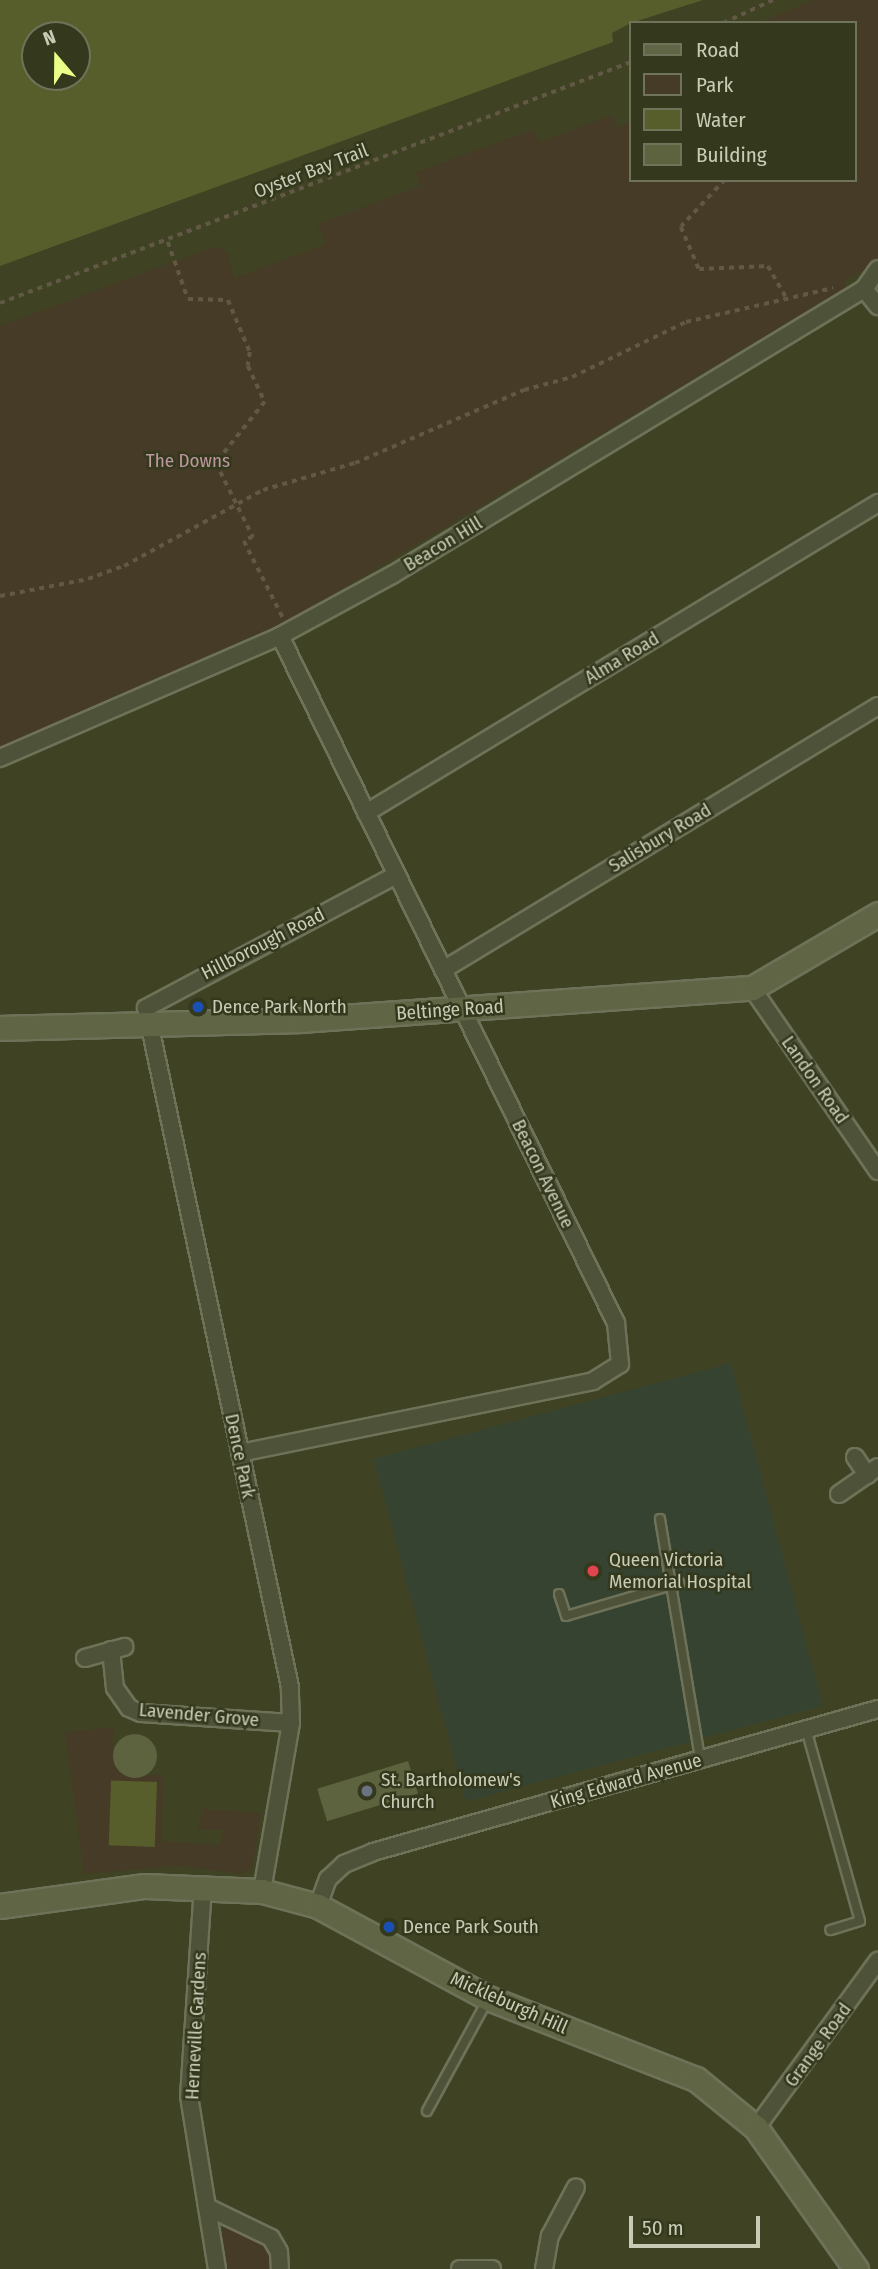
<!DOCTYPE html>
<html>
<head>
<meta charset="utf-8">
<style>
  body { margin:0 }
  #map { position:relative; width:878px; height:2269px; overflow:hidden; background:#3f4323; font-family:"Fira Sans Condensed",sans-serif }
  div>[style] { position:absolute }
  .medical>* { inset:0; background:#364330; transform-origin:0 0 }
  .green>* { inset:0; background:#463b27 }
  .water>* { inset:0; background:#575e2b; transform-origin:0 0 }
  .building>* { inset:0; background:#5d623f; transform-origin:0 0 }
  .round { border-radius:50% }
  .path>* { height:3.5px; margin-top:-1.75px; transform-origin:0; background:repeating-linear-gradient(90deg,#625846 0 5px,transparent 0 10px) }
  .roads { filter:drop-shadow(2px 0 #6e7259) drop-shadow(-2px 0 #6e7259) drop-shadow(0 2px #6e7259) drop-shadow(0 -2px #6e7259) }
  .lane>* { height:8px; margin:-4px; padding:0 4px; transform-origin:4px; border-radius:4px; background:#4e5238 }
  .street>* { height:16px; margin:-8px; padding:0 8px; transform-origin:8px; border-radius:8px; background:#4e5238 }
  .secondary>* { height:23px; margin:-11.5px; padding:0 11.5px; transform-origin:11.5px; border-radius:11.5px; background:#606645 }
  .dots>* { width:19px; height:19px; translate:-50% -50%; box-sizing:border-box; border:4px solid #34381d; border-radius:50% }
  span { translate:-50% -50%; white-space:nowrap; text-align:center; line-height:1.15; -webkit-text-stroke:5px #34381d; paint-order:stroke }
  .street-label { font-size:19px; color:#c8ccb5 }
  .park-label { font-size:19px; color:#bc979e }
  .poi-label { font-size:19px; color:#c8ccb5 }
  .left { translate:0 -50%; text-align:left }
  .legend { position:absolute; left:629px; top:21px; width:228px; height:161px; box-sizing:border-box; background:#34381d; border:2px solid #6f735a; margin:0; padding:9px 12px; list-style:none; font-size:21px; color:#c8ccb5 }
  .legend li { display:flex; align-items:center; gap:14px; height:35px }
  .legend b { width:35px; border:2px solid #6f735a }
  .north { position:absolute; left:21px; top:21px; width:70px; height:70px; box-sizing:border-box; background:#34381d; border:2px solid #6f735a; border-radius:50%; rotate:340deg; font-size:19px; font-weight:700; line-height:28px; text-align:center; color:#c8ccb5 }
  .north::after { content:''; display:block; margin:auto; width:24px; height:32px; background:#eaff87; clip-path:polygon(50% 0,100% 100%,50% 72%,0 100%) }
  .scale { position:absolute; left:629px; top:2216px; width:131px; height:32px; box-sizing:border-box; border:4px solid #c8ccb5; border-top:0; padding-left:9px; font-size:21px; line-height:24px; white-space:nowrap; color:#c8ccb5; -webkit-text-stroke:5px #34381d; paint-order:stroke }
</style>
</head>
<body>
<div id="map">
  <div class="medical">
    <div style="left:731px;top:1363px;width:355px;height:370px;rotate:75deg"></div>
  </div>
  <div class="green">
    <div style="clip-path:polygon(814px 0,878px 0,878px 263px,846px 280px,844px 289px,293px 618px,0 749px,0 326px,213px 247px,227px 251px,234px 278px,326px 244px,318px 224px,420px 186px,416px 172px,534px 129px,539px 142px,612px 115px,617px 128px,631px 122px,631px 180px,855px 180px,855px 23px,759px 23px)"></div>
    <div style="clip-path:polygon(113px 1727px,113px 1755px,122px 1773px,132px 1777px,163px 1774px,162px 1841px,220px 1845px,223px 1830px,198px 1830px,202px 1809px,261px 1813px,252px 1870px,240px 1874px,180px 1866px,84px 1874px,65px 1732px)"></div>
    <div style="clip-path:polygon(235px 2226px,269px 2244px,273px 2269px,227px 2269px,221px 2236px,224px 2228px)"></div>
  </div>
  <div class="water">
    <div style="clip-path:polygon(evenodd,0 0,703px 0,631px 23px,612px 33px,613px 42px,0 266px,0 0,35px 35px,77px 35px,77px 77px,35px 77px,35px 35px)"></div>
    <div style="left:157px;top:1782px;width:65px;height:46px;rotate:92deg"></div>
  </div>
  <div class="building">
    <div class="round" style="left:113px;top:1734px;width:44px;height:44px"></div>
    <div style="left:408px;top:1761px;width:34px;height:95px;rotate:73deg"></div>
  </div>
  <div class="path">
    <div style="left:723px;top:23px;width:55px;rotate:-24.7deg"></div>
    <div style="left:725px;top:180px;width:64px;rotate:133.1deg"></div>
    <div style="left:681px;top:227px;width:46px;rotate:66.8deg"></div>
    <div style="left:699px;top:269px;width:69px;rotate:-2.5deg"></div>
    <div style="left:768px;top:266px;width:38px;rotate:60deg"></div>
    <div style="left:168px;top:242px;width:60px;rotate:70.7deg"></div>
    <div style="left:188px;top:299px;width:40px;rotate:1.4deg"></div>
    <div style="left:228px;top:300px;width:56px;rotate:67.1deg"></div>
    <div style="left:250px;top:352px;width:14px;rotate:98deg"></div>
    <div style="left:248px;top:366px;width:40px;rotate:65deg"></div>
    <div style="left:265px;top:402px;width:78px;rotate:128.8deg"></div>
    <div style="left:216px;top:463px;width:83px;rotate:63.4deg"></div>
    <div style="left:253px;top:537px;width:10px;rotate:156deg"></div>
    <div style="left:244px;top:541px;width:86px;rotate:63.1deg"></div>
    <div style="left:0;top:303px;width:675px;rotate:-20.9deg"></div>
    <div style="left:0;top:596px;width:90px;rotate:-10.9deg"></div>
    <div style="left:88px;top:579px;width:38px;rotate:-20deg"></div>
    <div style="left:124px;top:566px;width:158px;rotate:-28.7deg"></div>
    <div style="left:263px;top:490px;width:96px;rotate:-16.4deg"></div>
    <div style="left:355px;top:463px;width:184px;rotate:-23.4deg"></div>
    <div style="left:524px;top:390px;width:50px;rotate:-15.2deg"></div>
    <div style="left:572px;top:377px;width:127px;rotate:-25.8deg"></div>
    <div style="left:686px;top:322px;width:151px;rotate:-13deg"></div>
  </div>
  <div class="roads">
    <div class="lane">
      <div style="left:660px;top:1519px;width:243px;rotate:80.5deg"></div>
      <div style="left:559px;top:1594px;width:23px;rotate:72deg"></div>
      <div style="left:566px;top:1616px;width:118px;rotate:-16.3deg"></div>
      <div style="left:806px;top:1729px;width:199px;rotate:74.3deg"></div>
      <div style="left:860px;top:1921px;width:31px;rotate:163deg"></div>
      <div style="left:427px;top:2111px;width:125px;rotate:-61.4deg"></div>
    </div>
    <div class="street">
      <div style="left:864px;top:289px;width:22px;rotate:51deg"></div>
      <div style="left:0;top:758px;width:305px;rotate:-23.5deg"></div>
      <div style="left:280px;top:636px;width:128px;rotate:-28.6deg"></div>
      <div style="left:392px;top:575px;width:552px;rotate:-31.21deg"></div>
      <div style="left:864px;top:289px;width:24px;rotate:-55deg"></div>
      <div style="left:366px;top:813px;width:599px;rotate:-31.19deg"></div>
      <div style="left:443px;top:970px;width:509px;rotate:-31.25deg"></div>
      <div style="left:752px;top:988px;width:222px;rotate:55.5deg"></div>
      <div style="left:240px;top:1453px;width:360px;rotate:-11.5deg"></div>
      <div style="left:593px;top:1381px;width:32px;rotate:-32deg"></div>
      <div style="left:620px;top:1364px;width:41px;rotate:-95.6deg"></div>
      <div style="left:616px;top:1323px;width:765px;rotate:-116.06deg"></div>
      <div style="left:855px;top:1457px;width:22px;rotate:56deg"></div>
      <div style="left:839px;top:1494px;width:47px;rotate:-34.7deg"></div>
      <div style="left:111px;top:1650px;width:38px;rotate:84deg"></div>
      <div style="left:115px;top:1688px;width:24px;rotate:55deg"></div>
      <div style="left:129px;top:1708px;width:13px;rotate:23deg"></div>
      <div style="left:141px;top:1713px;width:150px;rotate:3.8deg"></div>
      <div style="left:85px;top:1658px;width:41px;rotate:-15.8deg"></div>
      <div style="left:203px;top:1886px;width:210px;rotate:93.8deg"></div>
      <div style="left:189px;top:2096px;width:175px;rotate:80.8deg"></div>
      <div style="left:262px;top:1891px;width:170px;rotate:-80.2deg"></div>
      <div style="left:291px;top:1723px;width:36px;rotate:-92deg"></div>
      <div style="left:290px;top:1687px;width:694px;rotate:-101.97deg"></div>
      <div style="left:146px;top:1008px;width:283px;rotate:-28deg"></div>
      <div style="left:318px;top:1906px;width:29px;rotate:-70deg"></div>
      <div style="left:328px;top:1879px;width:22px;rotate:-43deg"></div>
      <div style="left:344px;top:1864px;width:31px;rotate:-22deg"></div>
      <div style="left:373px;top:1852px;width:525px;rotate:-15.81deg"></div>
      <div style="left:756px;top:2128px;width:207px;rotate:-53.9deg"></div>
      <div style="left:207px;top:2207px;width:71px;rotate:25.8deg"></div>
      <div style="left:271px;top:2238px;width:16px;rotate:60deg"></div>
      <div style="left:279px;top:2252px;width:17px;rotate:87deg"></div>
      <div style="left:460px;top:2269px;width:32px"></div>
      <div style="left:544px;top:2269px;width:34px;rotate:-80deg"></div>
      <div style="left:550px;top:2236px;width:55px;rotate:-62deg"></div>
    </div>
    <div class="secondary">
      <div style="left:0;top:1028px;width:301px;rotate:-1.5deg"></div>
      <div style="left:301px;top:1020px;width:452px;rotate:-4.1deg"></div>
      <div style="left:752px;top:988px;width:146px;rotate:-30.4deg"></div>
      <div style="left:0;top:1906px;width:146px;rotate:-7.9deg"></div>
      <div style="left:145px;top:1886px;width:117px;rotate:2.4deg"></div>
      <div style="left:262px;top:1891px;width:58px;rotate:15deg"></div>
      <div style="left:318px;top:1906px;width:193px;rotate:28.4deg"></div>
      <div style="left:488px;top:1998px;width:223px;rotate:21.3deg"></div>
      <div style="left:696px;top:2079px;width:77px;rotate:39.2deg"></div>
      <div style="left:756px;top:2128px;width:173px;rotate:54.7deg"></div>
    </div>
  </div>
  <div class="dots">
    <div style="left:198px;top:1007px;background:#1a4fb4"></div>
    <div style="left:593px;top:1571px;background:#e0444e"></div>
    <div style="left:367px;top:1791px;background:#6b7280"></div>
    <div style="left:389px;top:1927px;background:#1a4fb4"></div>
  </div>
  <div class="street-label">
    <span style="left:311px;top:171px;rotate:-21deg">Oyster Bay Trail</span>
    <span style="left:443px;top:544px;rotate:-31deg">Beacon Hill</span>
    <span style="left:622px;top:658px;rotate:-31deg">Alma Road</span>
    <span style="left:660px;top:838px;rotate:-31deg">Salisbury Road</span>
    <span style="left:263px;top:944px;rotate:-27deg">Hillborough Road</span>
    <span style="left:450px;top:1010px;rotate:-4deg">Beltinge Road</span>
    <span style="left:815px;top:1080px;rotate:55deg">Landon Road</span>
    <span style="left:543px;top:1174px;rotate:64deg">Beacon Avenue</span>
    <span style="left:240px;top:1456px;rotate:78deg">Dence Park</span>
    <span style="left:199px;top:1715px;rotate:5deg">Lavender Grove</span>
    <span style="left:626px;top:1781px;rotate:-16deg">King Edward Avenue</span>
    <span style="left:509px;top:2003px;rotate:24deg">Mickleburgh Hill</span>
    <span style="left:196px;top:2026px;rotate:-87deg">Herneville Gardens</span>
    <span style="left:818px;top:2045px;rotate:-54deg">Grange Road</span>
  </div>
  <div class="park-label">
    <span style="left:188px;top:461px">The Downs</span>
  </div>
  <div class="poi-label">
    <span class="left" style="left:212px;top:1007px">Dence Park North</span>
    <span class="left" style="left:609px;top:1571px">Queen Victoria<br>Memorial Hospital</span>
    <span class="left" style="left:381px;top:1791px">St. Bartholomew's<br>Church</span>
    <span class="left" style="left:403px;top:1927px">Dence Park South</span>
  </div>
  <ul class="legend">
  <li><b style="height:9px;background:#606645"></b>Road</li>
  <li><b style="height:19px;background:#463b27"></b>Park</li>
  <li><b style="height:19px;background:#575e2b"></b>Water</li>
  <li><b style="height:19px;background:#5d623f"></b>Building</li>
  </ul>
  <div class="north">N</div>
  <div class="scale">50 m</div>
</div>
</body>
</html>
